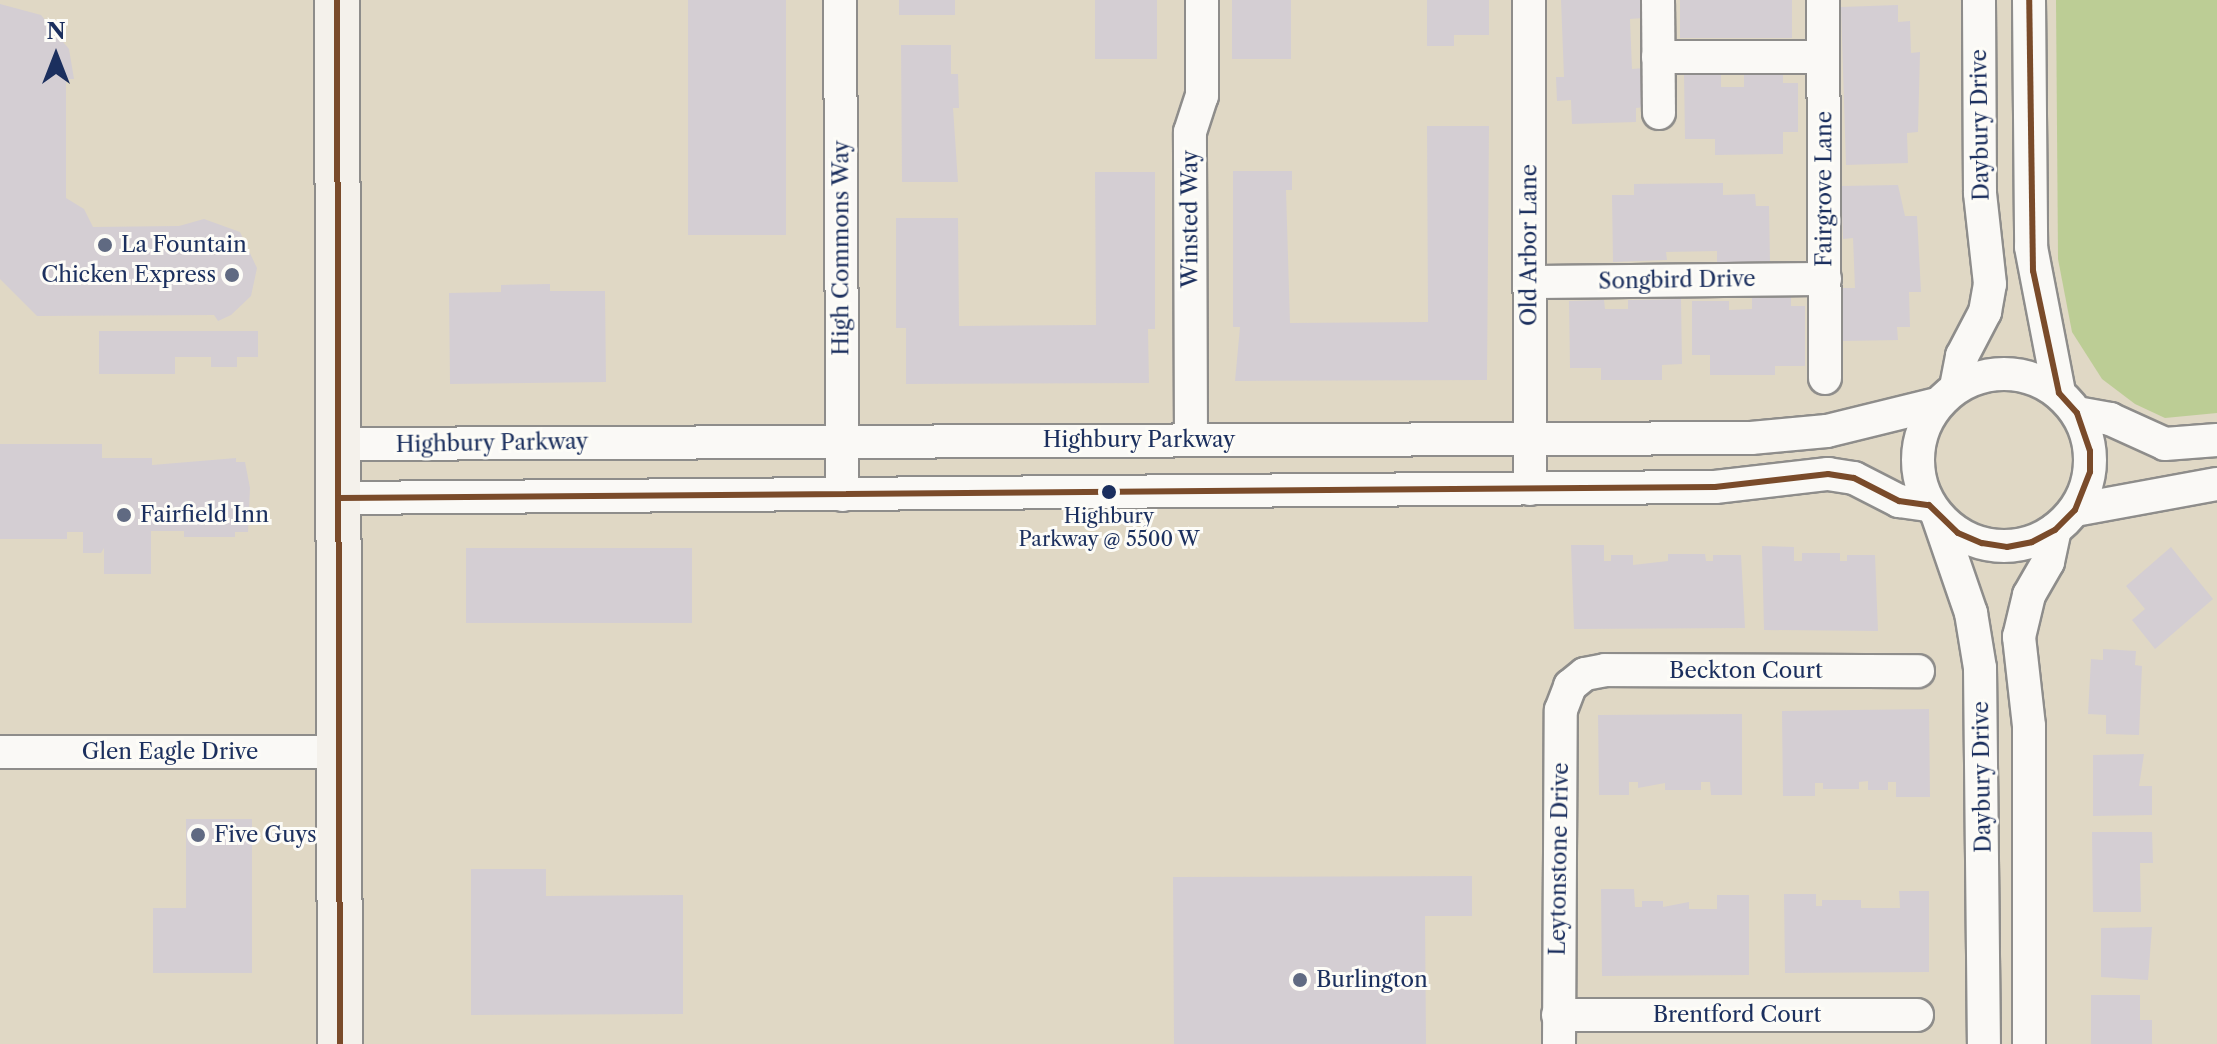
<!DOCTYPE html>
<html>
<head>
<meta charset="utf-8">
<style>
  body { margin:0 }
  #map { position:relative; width:2217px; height:1044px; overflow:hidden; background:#e0d8c5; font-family:"Libre Caslon Text",serif }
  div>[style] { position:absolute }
  .green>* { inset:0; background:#bccd95 }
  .building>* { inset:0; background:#d4ced3; transform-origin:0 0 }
  .roads { filter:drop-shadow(2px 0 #8e8d8b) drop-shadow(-2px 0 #8e8d8b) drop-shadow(0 2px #8e8d8b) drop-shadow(0 -2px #8e8d8b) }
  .street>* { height:32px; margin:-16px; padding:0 16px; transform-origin:16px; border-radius:16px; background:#faf9f6 }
  .street>.ring { margin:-16px; padding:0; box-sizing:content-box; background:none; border:32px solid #faf9f6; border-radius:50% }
  .secondary>* { height:44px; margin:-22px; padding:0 22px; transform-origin:22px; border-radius:22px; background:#f4f1eb }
  .bus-1>* { height:6px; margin:-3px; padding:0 3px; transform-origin:3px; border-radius:3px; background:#7a4b2a }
  .dots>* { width:22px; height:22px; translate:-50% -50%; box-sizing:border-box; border:4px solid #fdfcf7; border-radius:50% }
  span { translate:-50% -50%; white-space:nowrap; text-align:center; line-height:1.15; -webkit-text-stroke:6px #fdfcf7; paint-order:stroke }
  .bus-label { font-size:20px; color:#1b2f5e }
  .street-label { font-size:22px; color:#1b2f5e }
  .poi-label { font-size:22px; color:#1b2f5e }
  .left { translate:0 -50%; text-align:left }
  .right { translate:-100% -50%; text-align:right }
  .north { position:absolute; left:16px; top:16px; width:80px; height:80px; -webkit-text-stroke:6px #fdfcf7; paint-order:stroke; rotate:0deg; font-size:22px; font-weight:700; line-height:32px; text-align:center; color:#1b2f5e }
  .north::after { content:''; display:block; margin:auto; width:28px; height:36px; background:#1b2f5e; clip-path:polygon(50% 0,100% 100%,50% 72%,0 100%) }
</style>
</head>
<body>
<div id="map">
  <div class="green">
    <div style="clip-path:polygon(2056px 0,2217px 0,2217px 413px,2165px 418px,2135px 404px,2102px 379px,2072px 332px,2058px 259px)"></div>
  </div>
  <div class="building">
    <div style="left:688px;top:0;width:98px;height:235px"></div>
    <div style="left:899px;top:0;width:56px;height:15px"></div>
    <div style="left:1095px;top:0;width:62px;height:59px"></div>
    <div style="left:1232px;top:0;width:59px;height:59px"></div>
    <div style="clip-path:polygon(1427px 0,1489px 0,1489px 35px,1454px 35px,1454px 46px,1427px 46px)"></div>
    <div style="clip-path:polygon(1561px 0,1642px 0,1643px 18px,1630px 19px,1632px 69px,1644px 68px,1645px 107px,1636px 108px,1636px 122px,1572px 124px,1571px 100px,1557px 101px,1556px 77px,1564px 77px)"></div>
    <div style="left:1680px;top:0;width:112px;height:38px"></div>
    <div style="clip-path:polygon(0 4px,41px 15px,69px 49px,74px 79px,66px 79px,66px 198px,84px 209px,93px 227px,179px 226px,204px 219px,240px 232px,257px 268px,251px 296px,231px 315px,218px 321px,214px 315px,37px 316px,0 279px)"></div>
    <div style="clip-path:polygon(1898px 5px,1898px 22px,1910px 21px,1911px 53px,1920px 52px,1918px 132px,1907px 133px,1908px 163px,1846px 165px,1841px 7px)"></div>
    <div style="clip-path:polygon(901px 45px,951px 45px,951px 74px,958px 74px,959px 108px,953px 108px,958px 182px,902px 182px)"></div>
    <div style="clip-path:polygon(1783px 73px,1783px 83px,1798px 83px,1798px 132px,1783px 132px,1783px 154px,1715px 155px,1715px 139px,1685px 139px,1684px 74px,1721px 74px,1721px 87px,1744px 87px,1744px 74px)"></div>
    <div style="clip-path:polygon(1427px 126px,1489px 126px,1487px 380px,1235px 381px,1240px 327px,1233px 327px,1233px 171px,1292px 171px,1292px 190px,1286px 190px,1290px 323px,1428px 322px)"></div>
    <div style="clip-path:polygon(1095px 172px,1155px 172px,1155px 329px,1148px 329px,1149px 383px,906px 384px,906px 328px,896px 328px,896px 218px,958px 218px,959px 326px,1096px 325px)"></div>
    <div style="clip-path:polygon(1723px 183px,1723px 195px,1755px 194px,1756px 206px,1769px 206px,1770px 262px,1717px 263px,1717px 251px,1666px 252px,1667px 260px,1613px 262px,1612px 195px,1634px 195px,1634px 184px)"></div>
    <div style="clip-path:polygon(1898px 185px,1905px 216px,1917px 216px,1921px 292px,1909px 292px,1910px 327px,1897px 327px,1898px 340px,1842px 341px,1841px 288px,1855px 288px,1853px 238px,1843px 239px,1841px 186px)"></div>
    <div style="clip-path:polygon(550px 284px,550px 291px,605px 291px,606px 382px,450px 384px,449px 293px,501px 292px,501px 285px)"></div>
    <div style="clip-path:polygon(1752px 297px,1791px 297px,1791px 306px,1805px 306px,1805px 366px,1775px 366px,1775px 375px,1710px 375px,1710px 355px,1692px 355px,1692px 301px,1729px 301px,1729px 310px,1752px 309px)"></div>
    <div style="clip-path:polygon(1681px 299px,1682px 364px,1662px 365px,1662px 380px,1601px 380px,1601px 368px,1570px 368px,1569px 301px,1604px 300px,1605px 309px,1628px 309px,1628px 300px)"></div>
    <div style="clip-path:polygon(99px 331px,258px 331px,258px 357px,237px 357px,237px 367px,211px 367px,211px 357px,175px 357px,175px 374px,99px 374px)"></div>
    <div style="clip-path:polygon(0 444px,102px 444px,102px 458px,152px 458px,152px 465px,236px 458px,236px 462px,245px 462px,250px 488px,248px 532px,235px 532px,235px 537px,184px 537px,184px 531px,151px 531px,151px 574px,104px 574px,104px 548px,101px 553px,83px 553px,83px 532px,67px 532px,67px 539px,0 539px)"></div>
    <div style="clip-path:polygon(1571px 545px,1604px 545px,1604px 561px,1611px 561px,1611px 555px,1633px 555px,1633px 565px,1668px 561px,1668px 554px,1705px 554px,1706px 561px,1713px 561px,1713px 555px,1741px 555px,1745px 628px,1574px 629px)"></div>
    <div style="clip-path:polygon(1762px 546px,1794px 547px,1794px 561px,1802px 561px,1802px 553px,1840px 553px,1840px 561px,1847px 561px,1847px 555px,1875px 555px,1878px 631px,1764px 630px)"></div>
    <div style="clip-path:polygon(2171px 547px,2213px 599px,2155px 649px,2132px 620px,2145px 609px,2126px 586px)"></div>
    <div style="left:692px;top:548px;width:75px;height:226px;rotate:90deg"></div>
    <div style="clip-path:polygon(2103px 649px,2136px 651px,2135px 665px,2142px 666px,2139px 735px,2106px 734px,2106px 715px,2088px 714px,2091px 659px,2103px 660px)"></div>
    <div style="clip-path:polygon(1929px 709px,1930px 797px,1896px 797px,1896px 782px,1888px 782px,1888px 790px,1868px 790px,1868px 781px,1859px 782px,1859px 789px,1823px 789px,1823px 783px,1815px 783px,1815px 796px,1783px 796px,1782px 711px)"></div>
    <div style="clip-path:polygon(1742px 714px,1742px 795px,1711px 795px,1710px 782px,1701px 782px,1701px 790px,1665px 790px,1665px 783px,1638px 788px,1638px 782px,1629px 782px,1629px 795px,1599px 795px,1598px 715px)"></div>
    <div style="clip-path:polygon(2144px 754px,2139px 786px,2152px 786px,2152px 815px,2093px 816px,2093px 755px)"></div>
    <div style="clip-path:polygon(186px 819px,252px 819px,252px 973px,153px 973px,153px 908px,186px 908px)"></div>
    <div style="clip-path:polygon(2092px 832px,2152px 832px,2153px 863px,2140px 863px,2141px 912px,2093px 912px)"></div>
    <div style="clip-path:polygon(471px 869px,546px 869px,546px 896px,683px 895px,683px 1014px,471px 1015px)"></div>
    <div style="clip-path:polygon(1472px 876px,1472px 916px,1425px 916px,1426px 1044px,1174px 1044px,1173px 877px)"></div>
    <div style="clip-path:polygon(1601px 889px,1634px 889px,1635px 907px,1642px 907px,1642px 901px,1663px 901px,1663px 907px,1689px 902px,1689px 909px,1717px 909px,1717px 895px,1749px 895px,1749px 975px,1602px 976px)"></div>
    <div style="clip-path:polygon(1899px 891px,1929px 891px,1929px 972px,1785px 973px,1784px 894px,1816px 894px,1816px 906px,1822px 906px,1822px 900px,1861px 900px,1861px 908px,1900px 908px)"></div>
    <div style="clip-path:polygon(2152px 927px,2148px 980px,2101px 977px,2101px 928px)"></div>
    <div style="clip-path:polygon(2091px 995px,2140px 995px,2140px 1020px,2152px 1020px,2152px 1044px,2091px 1044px)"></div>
  </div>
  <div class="roads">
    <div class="street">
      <div style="left:840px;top:0;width:495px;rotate:89.7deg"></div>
      <div style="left:1529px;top:0;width:489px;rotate:89.9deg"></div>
      <div style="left:1658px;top:0;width:113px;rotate:89.5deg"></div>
      <div style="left:1823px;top:0;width:378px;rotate:89.7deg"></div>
      <div style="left:2029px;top:0;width:247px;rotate:89.5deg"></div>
      <div style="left:2031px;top:247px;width:149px;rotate:79.1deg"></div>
      <div style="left:1658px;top:57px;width:165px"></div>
      <div style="left:1530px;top:282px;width:295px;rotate:-0.6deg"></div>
      <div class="ring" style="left:1918px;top:374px;width:140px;height:140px"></div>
      <div style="left:1956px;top:387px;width:32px;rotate:-79deg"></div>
      <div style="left:1962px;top:356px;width:50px;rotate:-62.4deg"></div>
      <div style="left:1985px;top:312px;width:28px;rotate:-80deg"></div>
      <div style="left:1990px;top:284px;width:92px;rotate:-96.3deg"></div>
      <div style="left:1980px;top:193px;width:193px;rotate:-90.3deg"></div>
      <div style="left:2077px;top:413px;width:34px;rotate:10deg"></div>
      <div style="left:2110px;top:419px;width:60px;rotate:24.4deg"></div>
      <div style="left:2165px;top:444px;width:52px;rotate:-4.4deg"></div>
      <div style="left:1191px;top:440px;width:308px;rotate:-90.2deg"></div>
      <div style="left:1190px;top:132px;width:38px;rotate:-72deg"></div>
      <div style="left:1202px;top:96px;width:96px;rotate:-90deg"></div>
      <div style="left:339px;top:444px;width:1412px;rotate:-0.24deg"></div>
      <div style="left:1751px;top:438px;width:76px;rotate:-5.3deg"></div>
      <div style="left:1827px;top:431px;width:113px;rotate:-13.8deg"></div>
      <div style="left:339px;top:498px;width:1376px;rotate:-0.46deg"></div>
      <div style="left:1715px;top:487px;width:114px;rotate:-6.6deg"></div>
      <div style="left:1828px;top:474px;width:26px;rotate:9deg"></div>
      <div style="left:1854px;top:478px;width:51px;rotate:27.1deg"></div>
      <div style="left:1899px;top:501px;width:30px;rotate:8deg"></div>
      <div style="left:2075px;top:510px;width:144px;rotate:-10.4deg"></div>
      <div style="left:1938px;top:517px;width:102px;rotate:71deg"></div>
      <div style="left:1971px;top:613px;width:56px;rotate:80.7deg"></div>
      <div style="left:1980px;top:668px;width:376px;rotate:89.4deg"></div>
      <div style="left:0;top:752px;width:339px"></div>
      <div style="left:1558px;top:1015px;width:359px"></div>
      <div style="left:1559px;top:1044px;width:334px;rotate:-89.7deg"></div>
      <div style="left:1561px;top:710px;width:26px;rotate:-69deg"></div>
      <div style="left:1570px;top:686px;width:19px;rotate:-39deg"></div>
      <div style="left:1585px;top:674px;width:20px;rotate:-11deg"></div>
      <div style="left:1605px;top:670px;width:313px;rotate:0.2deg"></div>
      <div style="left:2029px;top:1044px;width:318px;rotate:-90deg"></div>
      <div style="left:2029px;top:726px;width:90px;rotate:-96.4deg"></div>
      <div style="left:2019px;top:637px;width:43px;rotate:-76.6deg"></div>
      <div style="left:2029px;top:595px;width:38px;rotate:-60deg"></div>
      <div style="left:2048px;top:562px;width:33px;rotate:-78deg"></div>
    </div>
    <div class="secondary">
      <div style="left:337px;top:0;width:1044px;rotate:89.84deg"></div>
    </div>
  </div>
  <div class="bus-1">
    <div style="left:337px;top:0;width:1044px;rotate:89.84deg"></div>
    <div style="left:339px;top:498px;width:1376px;rotate:-0.46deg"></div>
    <div style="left:1715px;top:487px;width:114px;rotate:-6.6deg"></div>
    <div style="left:1828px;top:474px;width:26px;rotate:9deg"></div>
    <div style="left:1854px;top:478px;width:51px;rotate:27.1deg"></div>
    <div style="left:1899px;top:501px;width:30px;rotate:8deg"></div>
    <div style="left:1929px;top:505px;width:40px;rotate:44deg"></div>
    <div style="left:1958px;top:533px;width:26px;rotate:23deg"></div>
    <div style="left:1982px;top:543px;width:25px;rotate:9deg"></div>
    <div style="left:2007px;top:547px;width:25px;rotate:-11deg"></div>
    <div style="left:2032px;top:542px;width:26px;rotate:-28deg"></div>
    <div style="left:2055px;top:530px;width:28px;rotate:-45deg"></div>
    <div style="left:2075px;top:510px;width:41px;rotate:-68.5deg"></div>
    <div style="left:2090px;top:472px;width:21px;rotate:-90deg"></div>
    <div style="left:2090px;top:451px;width:40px;rotate:-108.9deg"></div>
    <div style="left:2077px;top:413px;width:27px;rotate:-132deg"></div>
    <div style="left:2059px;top:393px;width:125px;rotate:-102deg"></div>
    <div style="left:2033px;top:271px;width:271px;rotate:-90.8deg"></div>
  </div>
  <div class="dots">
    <div style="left:105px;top:245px;background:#606a82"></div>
    <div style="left:232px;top:275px;background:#606a82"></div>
    <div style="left:1109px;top:492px;background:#1b2f5e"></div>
    <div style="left:124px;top:515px;background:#606a82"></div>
    <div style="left:198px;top:835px;background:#606a82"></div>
    <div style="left:1300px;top:980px;background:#606a82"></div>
  </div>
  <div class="bus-label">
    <span style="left:1109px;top:528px">Highbury<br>Parkway @ 5500 W</span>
  </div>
  <div class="street-label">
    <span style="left:1980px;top:125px;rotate:-91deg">Daybury Drive</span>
    <span style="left:1824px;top:189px;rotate:-90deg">Fairgrove Lane</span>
    <span style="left:1190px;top:219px;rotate:-90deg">Winsted Way</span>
    <span style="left:1529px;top:245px;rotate:-90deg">Old Arbor Lane</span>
    <span style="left:841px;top:248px;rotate:-90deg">High Commons Way</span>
    <span style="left:1677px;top:280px;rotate:-1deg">Songbird Drive</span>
    <span style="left:1139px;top:440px">Highbury Parkway</span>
    <span style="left:492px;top:443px;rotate:-1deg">Highbury Parkway</span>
    <span style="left:1746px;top:671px">Beckton Court</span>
    <span style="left:170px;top:752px">Glen Eagle Drive</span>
    <span style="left:1982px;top:777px;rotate:-91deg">Daybury Drive</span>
    <span style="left:1559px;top:859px;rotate:-89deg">Leytonstone Drive</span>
    <span style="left:1737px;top:1015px">Brentford Court</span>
  </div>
  <div class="poi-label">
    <span class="left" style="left:121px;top:245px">La Fountain</span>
    <span class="right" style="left:216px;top:275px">Chicken Express</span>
    <span class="left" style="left:140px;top:515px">Fairfield Inn</span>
    <span class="left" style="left:214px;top:835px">Five Guys</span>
    <span class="left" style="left:1316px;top:980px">Burlington</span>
  </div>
  <div class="north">N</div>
</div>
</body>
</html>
